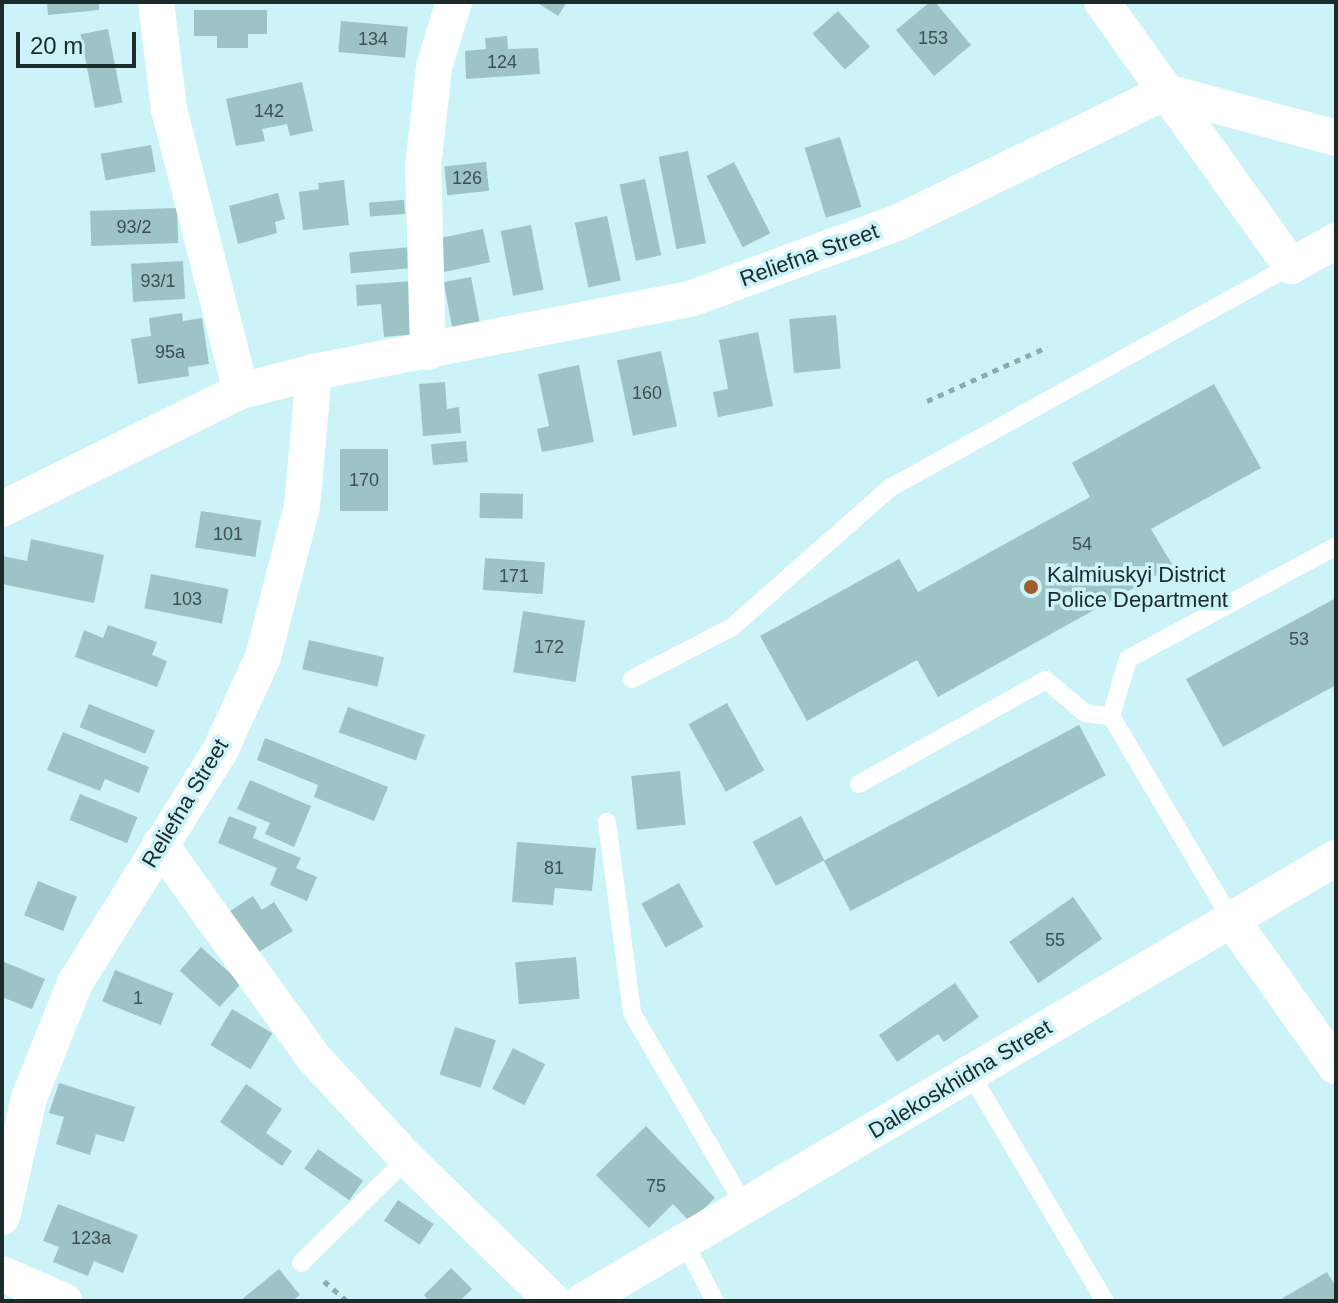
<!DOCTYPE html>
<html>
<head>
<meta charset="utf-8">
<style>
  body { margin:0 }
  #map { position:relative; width:1338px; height:1303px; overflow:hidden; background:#ccf3f8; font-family:Helvetica,sans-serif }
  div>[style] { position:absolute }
  .building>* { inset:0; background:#9dc3c7; transform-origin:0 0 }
  .path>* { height:5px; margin-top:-2.5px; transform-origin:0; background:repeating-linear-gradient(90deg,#8dabaf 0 6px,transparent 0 12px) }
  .lane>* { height:18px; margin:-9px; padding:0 9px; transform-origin:9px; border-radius:9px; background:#fff }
  .street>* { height:36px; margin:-18px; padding:0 18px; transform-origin:18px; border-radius:18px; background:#fff }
  .dots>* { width:22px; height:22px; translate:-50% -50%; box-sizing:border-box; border:4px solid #ccf3f8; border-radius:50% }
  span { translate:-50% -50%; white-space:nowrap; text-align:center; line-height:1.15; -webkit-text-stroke:7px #ccf3f8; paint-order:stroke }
  .number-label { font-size:18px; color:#3c5052 }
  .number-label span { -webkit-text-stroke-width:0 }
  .street-label { font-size:22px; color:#1b2a2b }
  .poi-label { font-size:22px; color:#1b2a2b }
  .left { translate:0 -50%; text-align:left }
  .frame { position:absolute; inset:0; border:4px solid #1b2a2b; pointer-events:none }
  .scale { position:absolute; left:16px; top:32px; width:120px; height:36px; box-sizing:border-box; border:4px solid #1b2a2b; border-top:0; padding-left:10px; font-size:24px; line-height:28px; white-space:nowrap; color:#1b2a2b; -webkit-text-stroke:6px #ccf3f8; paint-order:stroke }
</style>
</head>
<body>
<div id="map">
  <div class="building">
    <div style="clip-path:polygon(47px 2px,99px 2px,99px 10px,48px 15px)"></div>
    <div style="clip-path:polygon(536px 2px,567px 2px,558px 16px)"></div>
    <div style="clip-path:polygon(930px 2px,935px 2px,971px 45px,934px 76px,896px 30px)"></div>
    <div style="clip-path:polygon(194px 10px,267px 10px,267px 34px,248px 34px,248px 48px,217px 48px,217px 36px,194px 36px)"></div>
    <div style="left:838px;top:11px;width:48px;height:34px;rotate:48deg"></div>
    <div style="left:341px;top:21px;width:67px;height:31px;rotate:5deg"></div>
    <div style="left:108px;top:29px;width:75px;height:28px;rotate:79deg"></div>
    <div style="clip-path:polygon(507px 36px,508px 49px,538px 48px,540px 74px,466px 79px,465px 51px,486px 49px,485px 38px)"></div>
    <div style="clip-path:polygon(302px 82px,313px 131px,290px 136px,287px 124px,262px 129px,265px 141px,236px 146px,226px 99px)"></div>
    <div style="left:840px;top:137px;width:73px;height:37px;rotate:73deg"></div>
    <div style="left:151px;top:145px;width:27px;height:51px;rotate:80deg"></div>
    <div style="left:688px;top:151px;width:94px;height:30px;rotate:79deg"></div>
    <div style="left:486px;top:162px;width:29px;height:42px;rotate:84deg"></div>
    <div style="left:734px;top:162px;width:80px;height:31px;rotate:63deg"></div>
    <div style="left:645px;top:179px;width:78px;height:26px;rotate:78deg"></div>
    <div style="clip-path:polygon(344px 180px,349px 225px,303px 230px,299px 192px,319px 189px,318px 183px)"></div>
    <div style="clip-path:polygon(278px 193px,285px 219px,275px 222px,277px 233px,238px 244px,229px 206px)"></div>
    <div style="left:404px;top:200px;width:14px;height:35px;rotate:86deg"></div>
    <div style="left:177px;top:208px;width:35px;height:87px;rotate:88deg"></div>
    <div style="left:607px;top:216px;width:66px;height:33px;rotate:78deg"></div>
    <div style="left:531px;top:225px;width:66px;height:31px;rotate:79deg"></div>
    <div style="left:483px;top:229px;width:34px;height:48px;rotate:78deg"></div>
    <div style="left:411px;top:247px;width:21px;height:62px;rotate:85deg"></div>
    <div style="left:183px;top:261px;width:38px;height:52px;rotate:87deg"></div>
    <div style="left:471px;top:277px;width:47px;height:28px;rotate:79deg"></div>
    <div style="clip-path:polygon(413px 281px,418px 334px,384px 337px,381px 304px,357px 306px,356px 285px)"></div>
    <div style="clip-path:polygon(182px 313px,183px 321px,202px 318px,209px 364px,188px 367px,189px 376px,138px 384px,131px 339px,151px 336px,149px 318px)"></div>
    <div style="left:836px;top:315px;width:54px;height:47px;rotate:85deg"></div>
    <div style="clip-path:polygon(758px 332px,773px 406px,718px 417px,713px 392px,728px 389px,719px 340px)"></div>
    <div style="left:661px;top:351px;width:77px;height:45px;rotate:78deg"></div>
    <div style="clip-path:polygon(579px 365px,594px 442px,542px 452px,537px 429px,549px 426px,538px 374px)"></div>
    <div style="clip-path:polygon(445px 382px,447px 409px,459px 407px,461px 433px,423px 436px,419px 384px)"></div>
    <div style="clip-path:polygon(1214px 384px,1261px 468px,1151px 529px,1173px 566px,938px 697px,917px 660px,807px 721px,760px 636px,899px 559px,918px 592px,1090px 497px,1072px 463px)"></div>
    <div style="left:466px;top:441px;width:21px;height:35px;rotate:85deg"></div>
    <div style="left:388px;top:449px;width:62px;height:48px;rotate:90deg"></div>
    <div style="left:480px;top:493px;width:43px;height:25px;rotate:1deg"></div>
    <div style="left:201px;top:511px;width:61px;height:37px;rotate:9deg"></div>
    <div style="clip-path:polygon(31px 539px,104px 555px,94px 603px,2px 584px,2px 556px,27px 561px)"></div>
    <div style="left:485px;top:558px;width:60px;height:32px;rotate:4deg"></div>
    <div style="left:151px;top:574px;width:79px;height:35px;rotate:11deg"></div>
    <div style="clip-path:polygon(1336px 598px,1336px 685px,1223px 747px,1186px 679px)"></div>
    <div style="left:523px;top:611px;width:63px;height:62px;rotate:9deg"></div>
    <div style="clip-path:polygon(108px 625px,157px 642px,152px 655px,167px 661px,157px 687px,75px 657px,84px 630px,103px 638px)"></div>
    <div style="left:309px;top:640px;width:77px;height:30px;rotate:13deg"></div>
    <div style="left:727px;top:703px;width:77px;height:44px;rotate:61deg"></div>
    <div style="left:89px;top:704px;width:71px;height:25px;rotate:22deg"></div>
    <div style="left:348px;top:707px;width:82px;height:27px;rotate:20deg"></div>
    <div style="left:1079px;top:725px;width:57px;height:289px;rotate:62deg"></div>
    <div style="clip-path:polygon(63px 732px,149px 767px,139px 793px,105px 779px,100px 791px,47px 770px)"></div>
    <div style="clip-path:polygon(265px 738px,388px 787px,374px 821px,314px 797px,318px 785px,257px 760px)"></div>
    <div style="left:680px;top:771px;width:54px;height:49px;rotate:84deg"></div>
    <div style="clip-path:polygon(250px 780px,311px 806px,294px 847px,265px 834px,270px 823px,237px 809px)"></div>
    <div style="left:80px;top:794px;width:62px;height:28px;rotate:22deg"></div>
    <div style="clip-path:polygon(229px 816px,257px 827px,253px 838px,301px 858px,296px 868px,317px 877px,307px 901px,270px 885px,277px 868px,218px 843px)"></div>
    <div style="left:801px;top:816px;width:50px;height:55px;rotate:62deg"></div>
    <div style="clip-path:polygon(517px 842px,596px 848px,592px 891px,555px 888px,553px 905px,512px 902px)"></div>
    <div style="left:38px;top:881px;width:42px;height:37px;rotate:22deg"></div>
    <div style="left:679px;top:883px;width:50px;height:43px;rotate:61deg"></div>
    <div style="clip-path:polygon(253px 896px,262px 910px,274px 902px,293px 931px,257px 953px,230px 911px)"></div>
    <div style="left:1073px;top:897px;width:51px;height:78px;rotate:55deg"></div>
    <div style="left:201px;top:947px;width:54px;height:32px;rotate:42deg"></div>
    <div style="left:576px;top:957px;width:42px;height:61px;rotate:85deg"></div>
    <div style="clip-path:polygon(2px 961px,45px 979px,32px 1009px,2px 997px)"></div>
    <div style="left:115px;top:970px;width:63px;height:34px;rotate:22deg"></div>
    <div style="clip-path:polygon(955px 983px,979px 1017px,944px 1042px,938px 1034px,897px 1062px,879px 1035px)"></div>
    <div style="left:232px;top:1009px;width:47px;height:42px;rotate:31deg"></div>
    <div style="left:455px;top:1027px;width:43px;height:50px;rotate:18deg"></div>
    <div style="left:513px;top:1048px;width:36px;height:46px;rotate:27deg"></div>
    <div style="clip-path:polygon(59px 1083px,135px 1107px,124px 1142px,96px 1134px,90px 1155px,56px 1144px,64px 1117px,49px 1113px)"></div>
    <div style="clip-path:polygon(246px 1084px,282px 1109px,266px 1133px,292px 1151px,282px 1166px,220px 1122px)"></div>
    <div style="clip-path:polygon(646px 1126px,715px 1198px,690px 1222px,673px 1204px,649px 1228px,596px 1175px)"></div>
    <div style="left:318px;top:1149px;width:55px;height:24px;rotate:35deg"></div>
    <div style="left:398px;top:1200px;width:43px;height:25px;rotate:34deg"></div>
    <div style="clip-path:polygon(58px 1204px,138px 1235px,123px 1273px,94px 1261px,88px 1276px,53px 1262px,59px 1247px,43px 1241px)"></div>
    <div style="clip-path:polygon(451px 1268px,472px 1289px,460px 1301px,429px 1301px,424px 1295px)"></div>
    <div style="clip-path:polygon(279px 1269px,300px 1295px,292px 1301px,240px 1301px)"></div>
    <div style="clip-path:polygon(1327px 1272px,1336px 1287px,1336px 1301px,1278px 1301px)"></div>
  </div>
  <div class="path">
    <div style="left:927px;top:401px;width:132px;rotate:-24.2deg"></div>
    <div style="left:324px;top:1281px;width:30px;rotate:41deg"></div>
  </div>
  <div class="lane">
    <div style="left:632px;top:679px;width:111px;rotate:-27.3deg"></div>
    <div style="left:731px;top:628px;width:212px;rotate:-41.4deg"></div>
    <div style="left:890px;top:488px;width:458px;rotate:-29deg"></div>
    <div style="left:859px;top:784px;width:214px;rotate:-29.1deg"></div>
    <div style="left:1046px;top:680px;width:51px;rotate:40.2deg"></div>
    <div style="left:1085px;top:713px;width:26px;rotate:7deg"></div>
    <div style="left:607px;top:822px;width:193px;rotate:82.5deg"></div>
    <div style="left:632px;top:1013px;width:224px;rotate:59.7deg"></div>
    <div style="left:1231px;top:919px;width:236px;rotate:-120.6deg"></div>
    <div style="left:1111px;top:716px;width:59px;rotate:-73.4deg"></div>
    <div style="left:1128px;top:659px;width:237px;rotate:-28.5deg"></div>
    <div style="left:970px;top:1073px;width:265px;rotate:59.4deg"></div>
    <div style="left:684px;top:1242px;width:67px;rotate:62.3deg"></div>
    <div style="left:301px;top:1263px;width:148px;rotate:-44.5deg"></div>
  </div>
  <div class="street">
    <div style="left:156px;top:2px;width:108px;rotate:83.1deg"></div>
    <div style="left:169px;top:109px;width:291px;rotate:75.7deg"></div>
    <div style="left:1102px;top:2px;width:325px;rotate:54.4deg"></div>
    <div style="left:1291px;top:266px;width:51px;rotate:-29.1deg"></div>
    <div style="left:1166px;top:92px;width:176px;rotate:15.1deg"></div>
    <div style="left:428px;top:352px;width:185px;rotate:-91.5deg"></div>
    <div style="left:423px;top:167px;width:101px;rotate:-83.7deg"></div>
    <div style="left:434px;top:67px;width:68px;rotate:-72.9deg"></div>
    <div style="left:2px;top:509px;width:267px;rotate:-26.3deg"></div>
    <div style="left:241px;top:391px;width:75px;rotate:-14.6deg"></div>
    <div style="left:314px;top:372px;width:383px;rotate:-11deg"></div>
    <div style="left:690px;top:299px;width:223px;rotate:-20.2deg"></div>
    <div style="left:899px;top:222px;width:297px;rotate:-26deg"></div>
    <div style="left:160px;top:844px;width:262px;rotate:54.3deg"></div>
    <div style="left:313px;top:1057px;width:139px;rotate:47.3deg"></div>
    <div style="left:407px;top:1159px;width:204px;rotate:44.2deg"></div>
    <div style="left:1231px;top:919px;width:181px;rotate:54.6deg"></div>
    <div style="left:2px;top:1217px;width:122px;rotate:-77.2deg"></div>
    <div style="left:29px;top:1098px;width:124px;rotate:-68.2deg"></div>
    <div style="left:75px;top:983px;width:274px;rotate:-58deg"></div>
    <div style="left:220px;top:751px;width:103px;rotate:-65.4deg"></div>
    <div style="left:263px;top:657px;width:156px;rotate:-75.5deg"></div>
    <div style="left:302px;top:506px;width:135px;rotate:-84.9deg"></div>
    <div style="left:2px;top:1274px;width:68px;rotate:23.5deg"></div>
    <div style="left:583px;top:1301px;width:874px;rotate:-30.47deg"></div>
  </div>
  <div class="dots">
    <div style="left:1031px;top:587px;background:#9f5d2a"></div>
  </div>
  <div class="number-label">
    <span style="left:933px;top:38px">153</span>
    <span style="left:373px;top:39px">134</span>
    <span style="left:502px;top:62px">124</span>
    <span style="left:269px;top:111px">142</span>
    <span style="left:467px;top:178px">126</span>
    <span style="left:134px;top:227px">93/2</span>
    <span style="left:158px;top:281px">93/1</span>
    <span style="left:170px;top:352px">95а</span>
    <span style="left:647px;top:393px">160</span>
    <span style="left:364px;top:480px">170</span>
    <span style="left:228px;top:534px">101</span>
    <span style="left:1082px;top:544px">54</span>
    <span style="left:514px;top:576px">171</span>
    <span style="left:187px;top:599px">103</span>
    <span style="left:1299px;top:639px">53</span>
    <span style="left:549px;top:647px">172</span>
    <span style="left:554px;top:868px">81</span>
    <span style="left:1055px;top:940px">55</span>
    <span style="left:138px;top:998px">1</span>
    <span style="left:656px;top:1186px">75</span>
    <span style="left:91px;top:1238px">123а</span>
  </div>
  <div class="street-label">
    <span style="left:809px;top:255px;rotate:-20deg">Reliefna Street</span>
    <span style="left:185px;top:803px;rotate:-59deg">Reliefna Street</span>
    <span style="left:960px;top:1079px;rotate:-31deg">Dalekoskhidna Street</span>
  </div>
  <div class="poi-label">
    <span class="left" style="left:1047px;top:587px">Kalmiuskyi District<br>Police Department</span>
  </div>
  <div class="frame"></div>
  <div class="scale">20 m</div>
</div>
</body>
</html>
